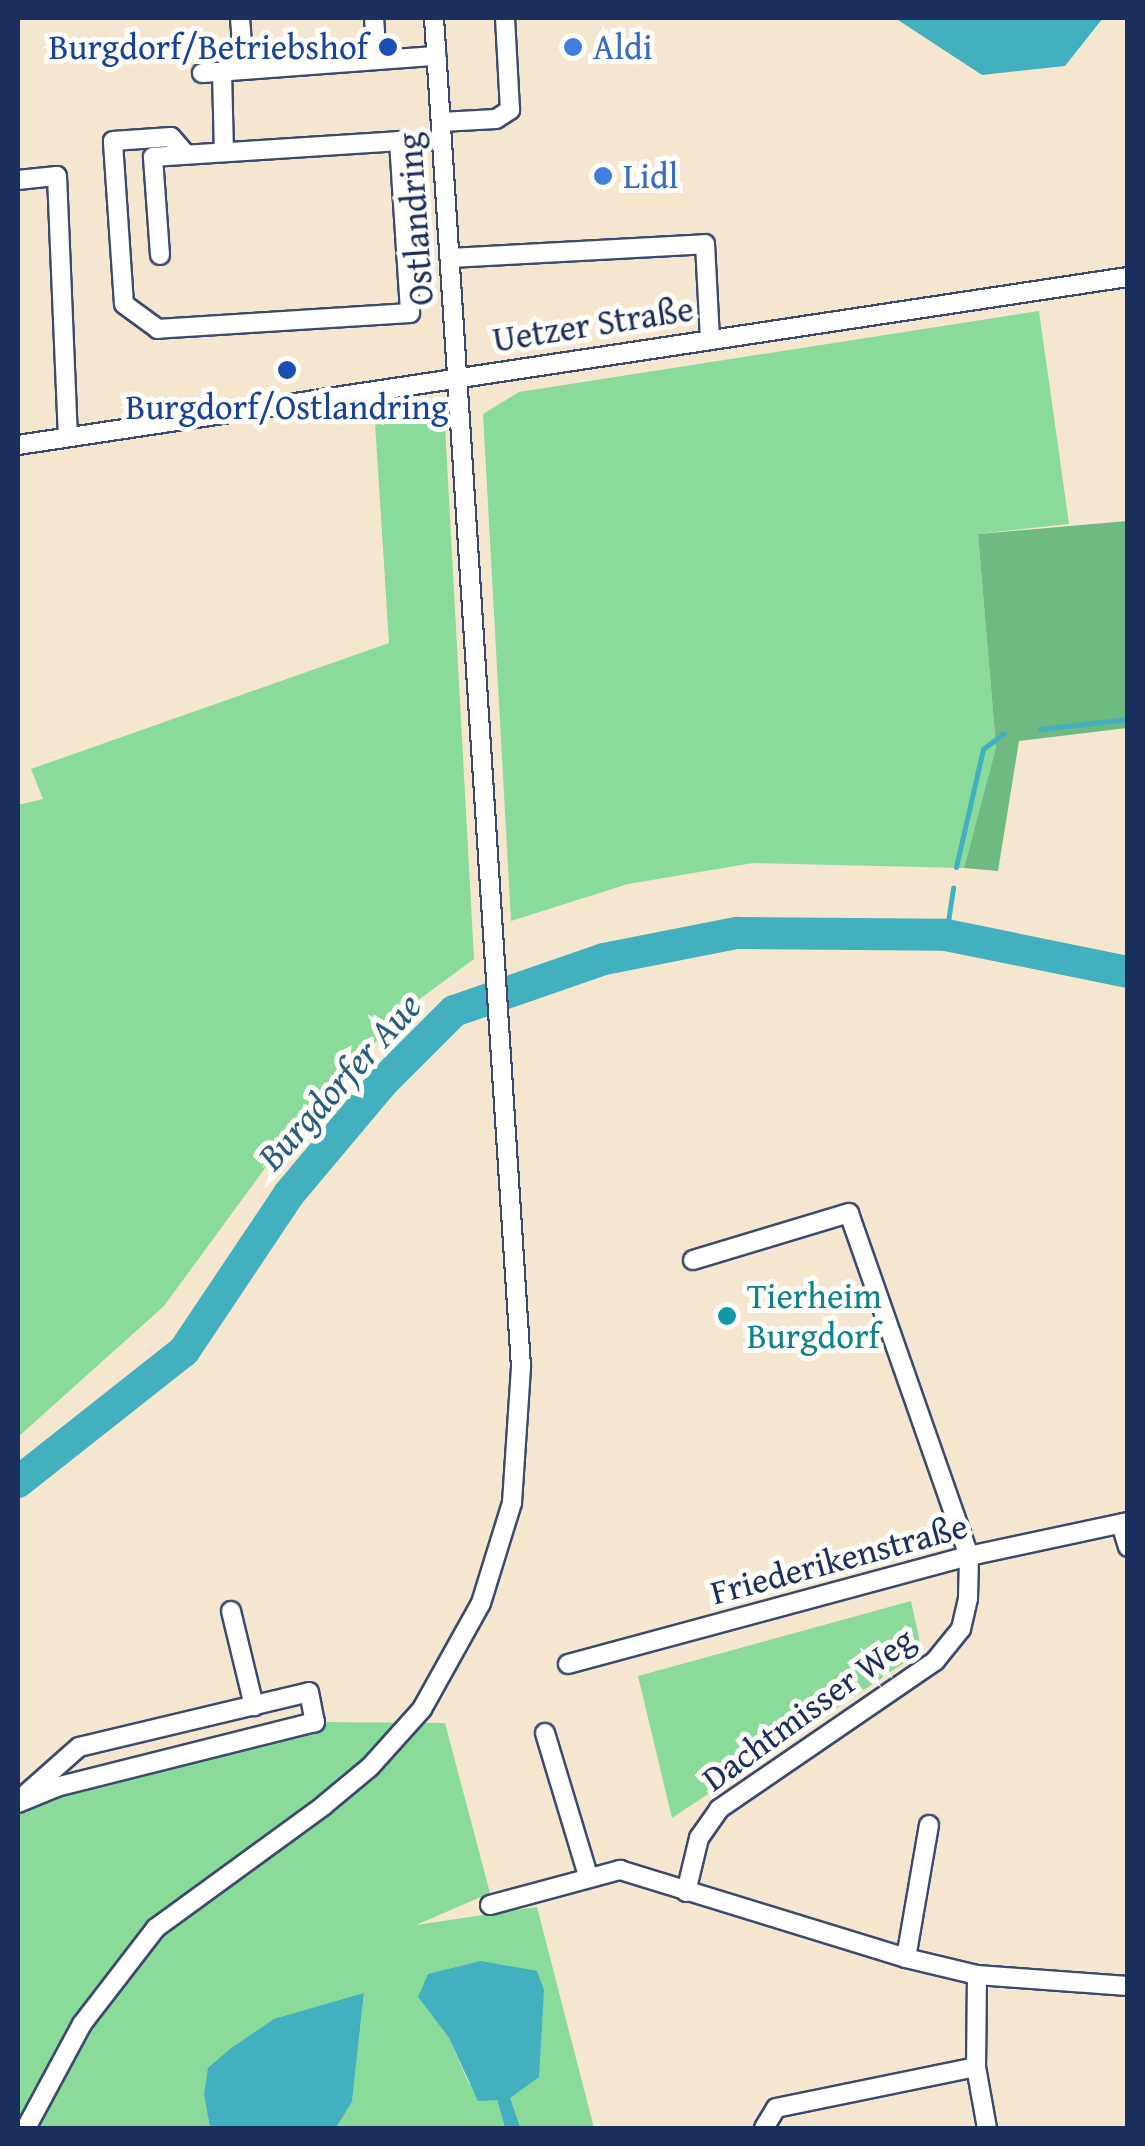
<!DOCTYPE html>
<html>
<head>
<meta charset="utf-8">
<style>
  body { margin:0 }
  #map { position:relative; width:1145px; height:2146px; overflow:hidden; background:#f5e6cf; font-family:"Gentium Book Plus",serif }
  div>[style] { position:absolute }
  .green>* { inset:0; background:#8ada9a }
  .forest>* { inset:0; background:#6fba82 }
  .water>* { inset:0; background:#43b0c0 }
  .stream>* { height:5px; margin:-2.5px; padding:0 2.5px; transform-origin:2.5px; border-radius:2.5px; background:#43b0c0 }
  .river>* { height:32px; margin:-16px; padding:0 16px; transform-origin:16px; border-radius:16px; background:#43b0c0 }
  .roads { filter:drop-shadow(2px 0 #3c4a6f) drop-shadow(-2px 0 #3c4a6f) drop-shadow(0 2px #3c4a6f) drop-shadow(0 -2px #3c4a6f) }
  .minor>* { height:18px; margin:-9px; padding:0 9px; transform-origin:9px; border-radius:9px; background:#fff }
  .dots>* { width:28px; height:28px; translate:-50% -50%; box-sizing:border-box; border:5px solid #fdfcf7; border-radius:50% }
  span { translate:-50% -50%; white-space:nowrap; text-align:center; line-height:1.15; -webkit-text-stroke:10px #fdfcf7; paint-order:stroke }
  .transit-label { font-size:35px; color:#164399 }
  .right { translate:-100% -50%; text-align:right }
  .shop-label { font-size:35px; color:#366cbe }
  .left { translate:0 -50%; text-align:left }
  .street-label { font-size:35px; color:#1b2f5e }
  .culture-label { font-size:35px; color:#0d838f }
  .water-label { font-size:38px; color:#295c80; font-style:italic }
  .frame { position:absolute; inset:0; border:20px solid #1b2f5e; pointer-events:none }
</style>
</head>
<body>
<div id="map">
  <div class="green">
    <div style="clip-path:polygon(1039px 311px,1069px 524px,978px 534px,996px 747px,964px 868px,753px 863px,628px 884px,511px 921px,483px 414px,519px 392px)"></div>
    <div style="clip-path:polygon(415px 405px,429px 425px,445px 426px,474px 959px,409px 1007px,299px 1122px,164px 1306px,18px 1437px,18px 805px,43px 799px,31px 769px,389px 643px,374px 407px)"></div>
    <div style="clip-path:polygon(911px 1601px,922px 1651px,672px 1818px,638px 1676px)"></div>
    <div style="clip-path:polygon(315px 1722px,445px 1723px,490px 1893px,416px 1925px,537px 1907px,594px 2128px,519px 2127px,509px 2098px,418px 1997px,449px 2038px,469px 2084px,497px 2100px,505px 2128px,336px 2128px,352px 2102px,364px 1994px,204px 2095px,210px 2128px,18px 2128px,18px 1806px)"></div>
  </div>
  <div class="forest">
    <div style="clip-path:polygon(1127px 521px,1127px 728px,1019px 741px,998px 871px,964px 868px,996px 747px,978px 534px)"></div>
  </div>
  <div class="water">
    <div style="clip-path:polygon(895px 18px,1103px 18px,1065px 66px,982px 75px)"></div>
    <div style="clip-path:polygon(481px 1961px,537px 1971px,544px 1990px,539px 2077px,510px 2098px,520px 2127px,546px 2128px,505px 2128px,497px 2100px,478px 2101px,449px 2038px,418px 1997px,428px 1974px)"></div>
    <div style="clip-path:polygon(364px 1993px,352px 2102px,336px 2128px,210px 2128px,204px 2095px,208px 2068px,230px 2049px,274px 2019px)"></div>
  </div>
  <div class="stream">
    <div style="left:1040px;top:729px;width:89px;rotate:-6.5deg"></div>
    <div style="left:956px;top:867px;width:121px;rotate:-77.1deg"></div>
    <div style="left:983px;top:749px;width:26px;rotate:-37deg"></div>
    <div style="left:946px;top:935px;width:48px;rotate:-81.5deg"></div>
  </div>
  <div class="river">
    <div style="left:18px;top:1482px;width:211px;rotate:-38.3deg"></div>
    <div style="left:184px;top:1351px;width:189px;rotate:-56.2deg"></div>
    <div style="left:289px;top:1194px;width:145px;rotate:-50deg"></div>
    <div style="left:382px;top:1083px;width:102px;rotate:-45deg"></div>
    <div style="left:454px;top:1011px;width:159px;rotate:-19.1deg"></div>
    <div style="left:604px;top:959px;width:136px;rotate:-11.1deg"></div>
    <div style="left:737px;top:933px;width:209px;rotate:0.5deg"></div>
    <div style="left:946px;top:935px;width:186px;rotate:11.5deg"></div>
  </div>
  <div class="roads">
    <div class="minor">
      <div style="left:240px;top:18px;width:52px;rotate:85.6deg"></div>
      <div style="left:374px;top:18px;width:42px;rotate:85.9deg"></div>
      <div style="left:222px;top:72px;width:80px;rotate:88.6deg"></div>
      <div style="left:202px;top:73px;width:235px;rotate:-4.2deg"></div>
      <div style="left:441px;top:122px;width:55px;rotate:-3.1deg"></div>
      <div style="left:496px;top:119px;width:17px;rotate:-33deg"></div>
      <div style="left:510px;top:110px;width:92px;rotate:-93.1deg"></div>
      <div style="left:18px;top:180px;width:39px;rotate:-6deg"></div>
      <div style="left:57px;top:176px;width:261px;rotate:87.6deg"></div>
      <div style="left:160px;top:255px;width:98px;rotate:-94.1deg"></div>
      <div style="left:153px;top:157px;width:247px;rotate:-3.7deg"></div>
      <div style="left:399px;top:141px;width:172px;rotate:86.3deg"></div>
      <div style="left:410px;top:313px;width:253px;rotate:176.4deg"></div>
      <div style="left:158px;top:329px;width:42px;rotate:-143.7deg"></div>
      <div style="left:124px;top:304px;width:163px;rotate:-93.9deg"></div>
      <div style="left:113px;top:141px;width:58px;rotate:-3.9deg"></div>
      <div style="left:171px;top:137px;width:23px;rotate:49deg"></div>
      <div style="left:450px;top:258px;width:255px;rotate:-3.1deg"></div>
      <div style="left:705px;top:244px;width:94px;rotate:87deg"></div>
      <div style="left:18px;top:445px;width:1123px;rotate:-8.61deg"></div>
      <div style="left:1121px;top:1524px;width:24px;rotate:73deg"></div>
      <div style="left:231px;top:1611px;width:98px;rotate:76.4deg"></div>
      <div style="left:568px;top:1664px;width:415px;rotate:-15.1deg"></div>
      <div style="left:969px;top:1556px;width:163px;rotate:-12.1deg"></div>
      <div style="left:545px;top:1733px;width:148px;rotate:73.2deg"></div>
      <div style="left:18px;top:1801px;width:81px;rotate:-41.5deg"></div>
      <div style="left:79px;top:1747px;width:236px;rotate:-13.4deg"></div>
      <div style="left:309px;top:1692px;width:31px;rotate:79deg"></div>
      <div style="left:315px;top:1722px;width:266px;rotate:165.9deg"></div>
      <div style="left:57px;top:1787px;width:42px;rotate:157.7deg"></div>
      <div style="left:686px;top:1892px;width:56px;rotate:-76.5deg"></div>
      <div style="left:699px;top:1838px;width:35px;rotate:-55deg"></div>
      <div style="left:719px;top:1809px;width:262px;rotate:-34.4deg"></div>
      <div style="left:935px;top:1661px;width:41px;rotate:-50.9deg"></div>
      <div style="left:961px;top:1629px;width:32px;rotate:-77deg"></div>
      <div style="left:968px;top:1598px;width:42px;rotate:-88.6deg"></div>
      <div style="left:969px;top:1556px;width:363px;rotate:-109.3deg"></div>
      <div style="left:849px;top:1213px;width:163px;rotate:163.2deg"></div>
      <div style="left:490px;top:1905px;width:135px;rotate:-15.1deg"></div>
      <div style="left:620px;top:1870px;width:299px;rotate:17.1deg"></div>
      <div style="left:906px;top:1958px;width:73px;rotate:13.5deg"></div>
      <div style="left:977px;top:1975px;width:151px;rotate:4.2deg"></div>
      <div style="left:906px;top:1958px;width:135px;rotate:-80.2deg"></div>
      <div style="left:977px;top:1975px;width:92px;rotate:90.6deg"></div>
      <div style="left:976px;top:2067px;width:62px;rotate:79.8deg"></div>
      <div style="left:26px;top:2128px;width:118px;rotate:-61.7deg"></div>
      <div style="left:82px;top:2024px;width:121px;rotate:-52.4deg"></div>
      <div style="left:156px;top:1928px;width:207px;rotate:-36.1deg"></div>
      <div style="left:323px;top:1806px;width:61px;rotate:-39.7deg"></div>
      <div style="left:370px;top:1767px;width:78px;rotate:-48.1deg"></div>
      <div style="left:422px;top:1709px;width:121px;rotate:-60.9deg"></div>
      <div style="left:481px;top:1603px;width:105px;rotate:-72.8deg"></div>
      <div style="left:512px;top:1503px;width:136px;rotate:-86.2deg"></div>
      <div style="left:521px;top:1367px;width:1352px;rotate:-93.69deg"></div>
      <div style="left:764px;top:2128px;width:23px;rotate:-59deg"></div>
      <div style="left:776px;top:2108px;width:204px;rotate:-11.6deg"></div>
    </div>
  </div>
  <div class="dots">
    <div style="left:388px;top:47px;background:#1a4fb4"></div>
    <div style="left:573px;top:47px;background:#3f7fe0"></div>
    <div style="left:603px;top:176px;background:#3f7fe0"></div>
    <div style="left:287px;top:370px;background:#1a4fb4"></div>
    <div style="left:727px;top:1316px;background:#0f9aa8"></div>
  </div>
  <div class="transit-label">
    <span class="right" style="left:368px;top:47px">Burgdorf/Betriebshof</span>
    <span style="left:287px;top:407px">Burgdorf/Ostlandring</span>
  </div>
  <div class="shop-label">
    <span class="left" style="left:593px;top:47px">Aldi</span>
    <span class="left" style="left:623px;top:176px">Lidl</span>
  </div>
  <div class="street-label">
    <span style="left:415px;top:219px;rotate:-94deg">Ostlandring</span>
    <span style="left:593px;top:324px;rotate:-9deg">Uetzer Straße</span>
    <span style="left:839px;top:1559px;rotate:-15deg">Friederikenstraße</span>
    <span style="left:808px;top:1709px;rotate:-36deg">Dachtmisser Weg</span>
  </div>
  <div class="culture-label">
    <span class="left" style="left:747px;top:1316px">Tierheim<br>Burgdorf</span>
  </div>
  <div class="water-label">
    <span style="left:339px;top:1081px;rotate:-48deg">Burgdorfer Aue</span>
  </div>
  <div class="frame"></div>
</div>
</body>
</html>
